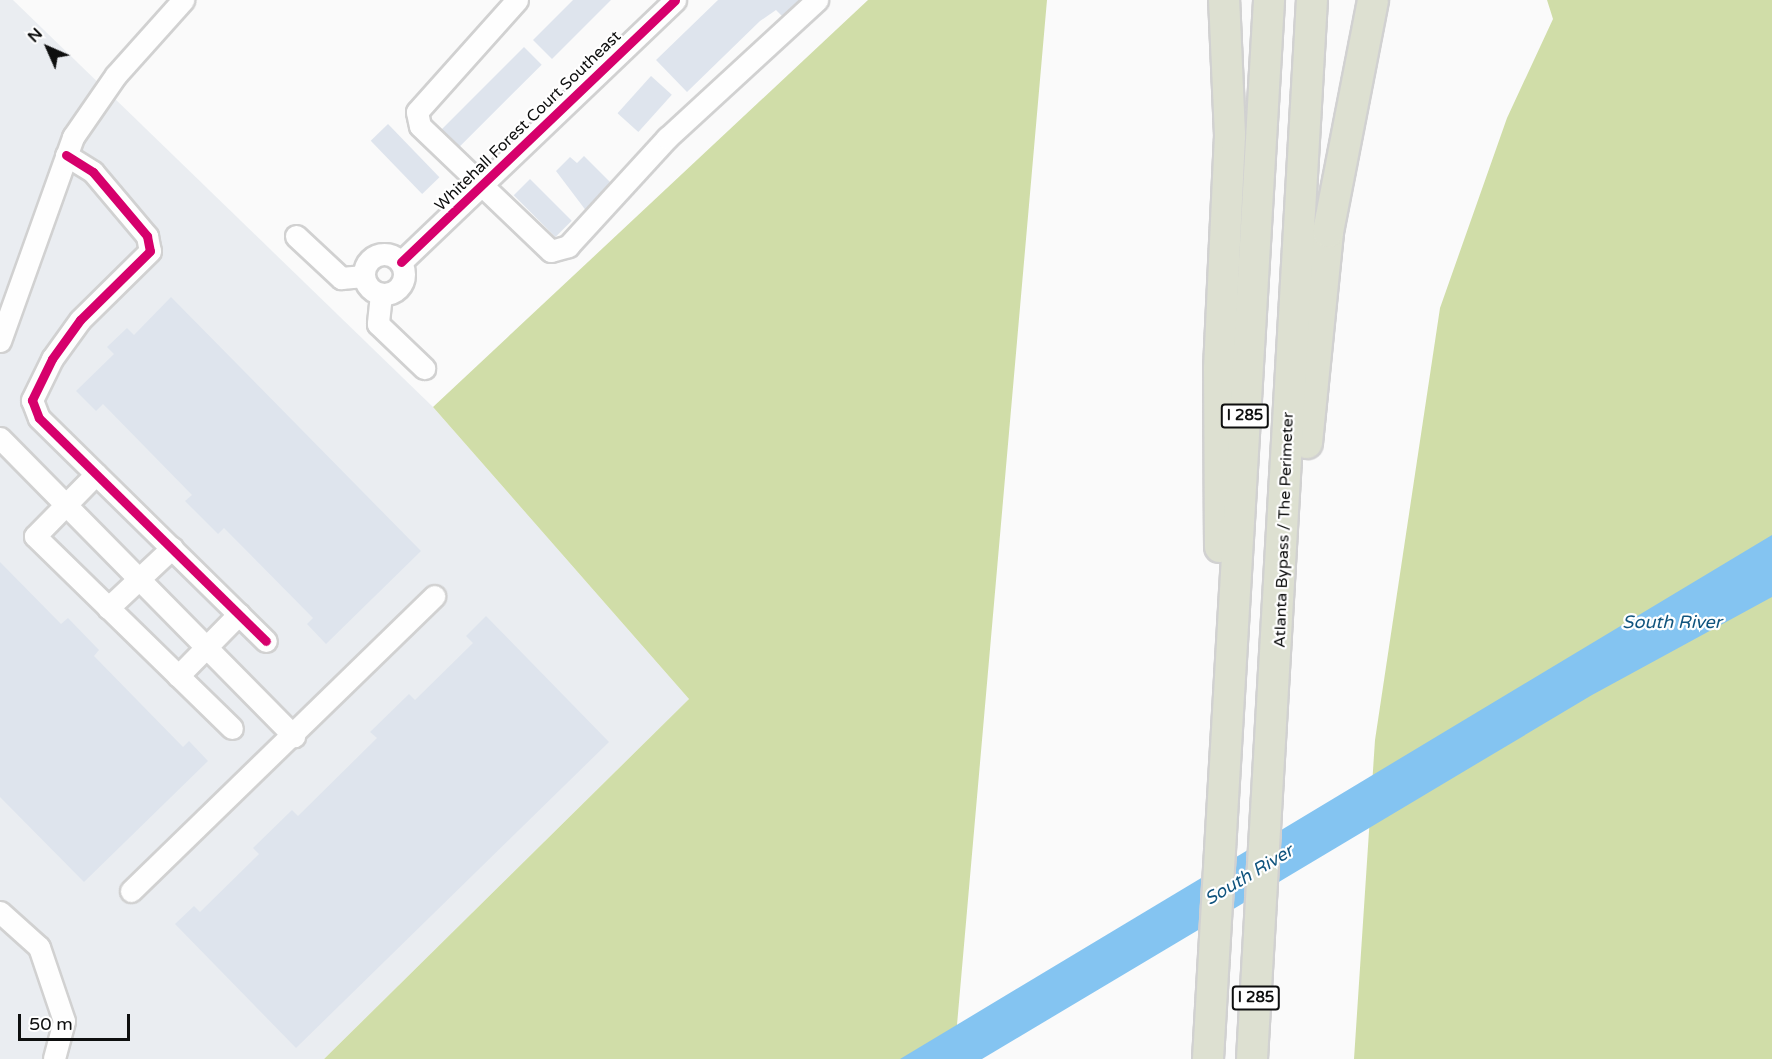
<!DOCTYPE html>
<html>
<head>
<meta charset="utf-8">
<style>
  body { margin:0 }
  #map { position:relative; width:1772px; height:1059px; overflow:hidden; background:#fafafa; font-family:"Varela Round",sans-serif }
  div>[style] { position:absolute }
  .built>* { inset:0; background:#eaedf1 }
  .forest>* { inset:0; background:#d0dda8 }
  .water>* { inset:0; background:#84c4f1 }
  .building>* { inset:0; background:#dee4ed; transform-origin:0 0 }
  .roads { filter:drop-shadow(2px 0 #d1d1d1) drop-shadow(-2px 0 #d1d1d1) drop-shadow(0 2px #d1d1d1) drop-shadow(0 -2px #d1d1d1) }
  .minor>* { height:21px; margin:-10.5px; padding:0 10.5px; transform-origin:10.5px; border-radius:10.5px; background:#fefefe }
  .minor>.ring { margin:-10.5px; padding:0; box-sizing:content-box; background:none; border:21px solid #fefefe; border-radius:50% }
  .highway>* { height:30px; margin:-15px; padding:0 15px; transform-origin:15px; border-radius:15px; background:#dde0d1 }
  .cycleway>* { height:9px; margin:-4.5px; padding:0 4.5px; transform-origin:4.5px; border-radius:4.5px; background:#d6006c }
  span { translate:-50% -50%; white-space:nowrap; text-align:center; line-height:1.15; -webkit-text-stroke:4.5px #fff; paint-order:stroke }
  .shield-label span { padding:2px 4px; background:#fff; border:2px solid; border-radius:4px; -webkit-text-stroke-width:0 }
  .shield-label { font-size:15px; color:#0e0f0f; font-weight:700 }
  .street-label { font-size:16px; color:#0e0f0f }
  .water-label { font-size:18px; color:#10547e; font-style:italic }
  .north { position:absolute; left:18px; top:18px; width:60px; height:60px; -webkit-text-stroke:4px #fff; paint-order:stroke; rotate:315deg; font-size:16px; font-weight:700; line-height:24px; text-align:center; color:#0e0f0f }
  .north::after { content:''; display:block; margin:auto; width:21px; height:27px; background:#0e0f0f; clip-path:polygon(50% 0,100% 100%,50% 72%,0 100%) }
  .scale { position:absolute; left:18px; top:1014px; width:112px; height:27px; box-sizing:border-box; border:3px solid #0e0f0f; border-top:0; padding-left:8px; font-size:18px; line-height:21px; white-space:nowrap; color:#0e0f0f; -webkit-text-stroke:4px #fff; paint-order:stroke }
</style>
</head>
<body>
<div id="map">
  <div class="built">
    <div style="clip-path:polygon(0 0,13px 0,433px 407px,689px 699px,324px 1059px,0 1059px)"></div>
  </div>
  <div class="forest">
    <div style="clip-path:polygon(868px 0,1047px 0,954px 1059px,324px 1059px,689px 699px,433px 407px)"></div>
    <div style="clip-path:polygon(1547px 0,1772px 0,1772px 1059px,1354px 1059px,1375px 740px,1440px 308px,1507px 118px,1553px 19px)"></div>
  </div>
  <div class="water">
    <div style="clip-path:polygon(1772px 535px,1772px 597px,1592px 695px,982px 1059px,900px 1059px)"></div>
  </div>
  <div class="building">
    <div style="clip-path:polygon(573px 0,611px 0,552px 59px,533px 40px)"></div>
    <div style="clip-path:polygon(718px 0,811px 0,789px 23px,776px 10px,760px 21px,687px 92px,656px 60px)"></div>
    <div style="left:524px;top:47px;width:25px;height:118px;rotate:45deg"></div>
    <div style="left:651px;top:76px;width:28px;height:50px;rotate:42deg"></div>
    <div style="left:388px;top:124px;width:74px;height:24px;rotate:46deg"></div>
    <div style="clip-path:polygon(584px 156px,614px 186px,587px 212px,556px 171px,570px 157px,577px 163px)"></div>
    <div style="left:530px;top:179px;width:59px;height:23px;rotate:45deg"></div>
    <div style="clip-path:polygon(171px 297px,421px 551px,326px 644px,307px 624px,313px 618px,224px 528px,218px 534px,185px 501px,192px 495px,103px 404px,96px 411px,76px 391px,114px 354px,107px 347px,127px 328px,134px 335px)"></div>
    <div style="clip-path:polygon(0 562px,61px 624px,68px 618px,99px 650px,94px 656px,183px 747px,189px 741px,208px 761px,84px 882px,0 797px)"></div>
    <div style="clip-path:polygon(486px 616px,609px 742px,296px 1048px,175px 924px,194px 906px,200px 912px,259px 854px,253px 848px,292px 810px,298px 816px,377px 738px,370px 732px,409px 694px,415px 700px,473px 643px,466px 636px)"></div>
  </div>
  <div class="roads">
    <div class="minor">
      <div style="left:517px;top:0;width:150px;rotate:131.8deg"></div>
      <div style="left:417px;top:112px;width:14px;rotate:78deg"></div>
      <div style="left:420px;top:126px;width:181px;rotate:43.7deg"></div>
      <div style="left:551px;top:251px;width:18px;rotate:-16deg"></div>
      <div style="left:568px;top:246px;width:147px;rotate:-47.5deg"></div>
      <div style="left:667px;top:138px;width:204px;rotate:-42.6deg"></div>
      <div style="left:66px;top:155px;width:32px;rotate:32deg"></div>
      <div style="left:93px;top:172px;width:84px;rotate:49.8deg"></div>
      <div style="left:147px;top:236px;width:15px;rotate:79deg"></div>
      <div style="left:150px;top:251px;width:98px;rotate:135.4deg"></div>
      <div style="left:80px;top:320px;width:48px;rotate:125.7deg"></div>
      <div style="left:52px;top:359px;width:46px;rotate:116deg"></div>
      <div style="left:32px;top:400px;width:19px;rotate:69deg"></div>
      <div style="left:39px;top:418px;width:318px;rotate:44.5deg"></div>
      <div style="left:296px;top:236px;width:62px;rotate:43deg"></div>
      <div style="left:341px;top:278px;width:23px;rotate:-5deg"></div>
      <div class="ring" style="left:364px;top:254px;width:19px;height:19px"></div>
      <div style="left:401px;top:262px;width:379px;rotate:-43.7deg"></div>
      <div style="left:381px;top:294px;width:30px;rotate:96deg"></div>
      <div style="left:378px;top:324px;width:64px;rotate:43.7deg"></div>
      <div style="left:0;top:341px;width:217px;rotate:-70.3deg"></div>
      <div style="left:73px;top:137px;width:75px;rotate:-55.3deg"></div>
      <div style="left:116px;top:75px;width:101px;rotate:-48.2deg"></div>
      <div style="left:0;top:438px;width:419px;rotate:45.4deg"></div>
      <div style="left:96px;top:474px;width:87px;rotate:134.5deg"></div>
      <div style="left:35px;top:536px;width:275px;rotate:44.3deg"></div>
      <div style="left:108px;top:608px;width:88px;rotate:-43.2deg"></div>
      <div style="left:178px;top:676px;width:87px;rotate:-45.5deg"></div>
      <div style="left:131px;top:891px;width:423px;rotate:-44.2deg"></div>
      <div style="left:0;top:912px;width:52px;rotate:41.9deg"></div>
      <div style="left:39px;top:947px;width:78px;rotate:71.3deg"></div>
      <div style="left:64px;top:1021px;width:39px;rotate:105deg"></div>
    </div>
    <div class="highway">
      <div style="left:1307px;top:443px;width:212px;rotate:-84.3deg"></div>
      <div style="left:1328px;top:232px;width:236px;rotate:-79deg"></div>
      <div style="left:1220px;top:547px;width:178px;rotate:-90.3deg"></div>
      <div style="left:1219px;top:369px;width:234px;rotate:-87.3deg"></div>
      <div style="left:1230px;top:135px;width:135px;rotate:-92.5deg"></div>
      <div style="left:1208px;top:1059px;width:1061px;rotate:-86.7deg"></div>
      <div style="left:1252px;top:1059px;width:1061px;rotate:-86.76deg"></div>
    </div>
  </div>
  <div class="cycleway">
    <div style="left:66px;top:155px;width:32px;rotate:32deg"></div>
    <div style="left:93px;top:172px;width:84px;rotate:49.8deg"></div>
    <div style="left:147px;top:236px;width:15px;rotate:79deg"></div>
    <div style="left:150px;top:251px;width:98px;rotate:135.4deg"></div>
    <div style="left:80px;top:320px;width:48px;rotate:125.7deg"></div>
    <div style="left:52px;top:359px;width:46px;rotate:116deg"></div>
    <div style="left:32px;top:400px;width:19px;rotate:69deg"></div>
    <div style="left:39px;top:418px;width:318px;rotate:44.5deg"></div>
    <div style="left:401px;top:262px;width:379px;rotate:-43.7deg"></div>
  </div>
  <div class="shield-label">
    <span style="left:1245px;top:416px">I 285</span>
    <span style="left:1256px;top:998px">I 285</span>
  </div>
  <div class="street-label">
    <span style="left:528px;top:121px;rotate:-44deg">Whitehall Forest Court Southeast</span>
    <span style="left:1284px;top:530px;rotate:-88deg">Atlanta Bypass / The Perimeter</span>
  </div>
  <div class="water-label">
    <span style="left:1672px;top:622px">South River</span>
    <span style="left:1249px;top:875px;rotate:-31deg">South River</span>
  </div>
  <div class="north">N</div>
  <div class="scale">50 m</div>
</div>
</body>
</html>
